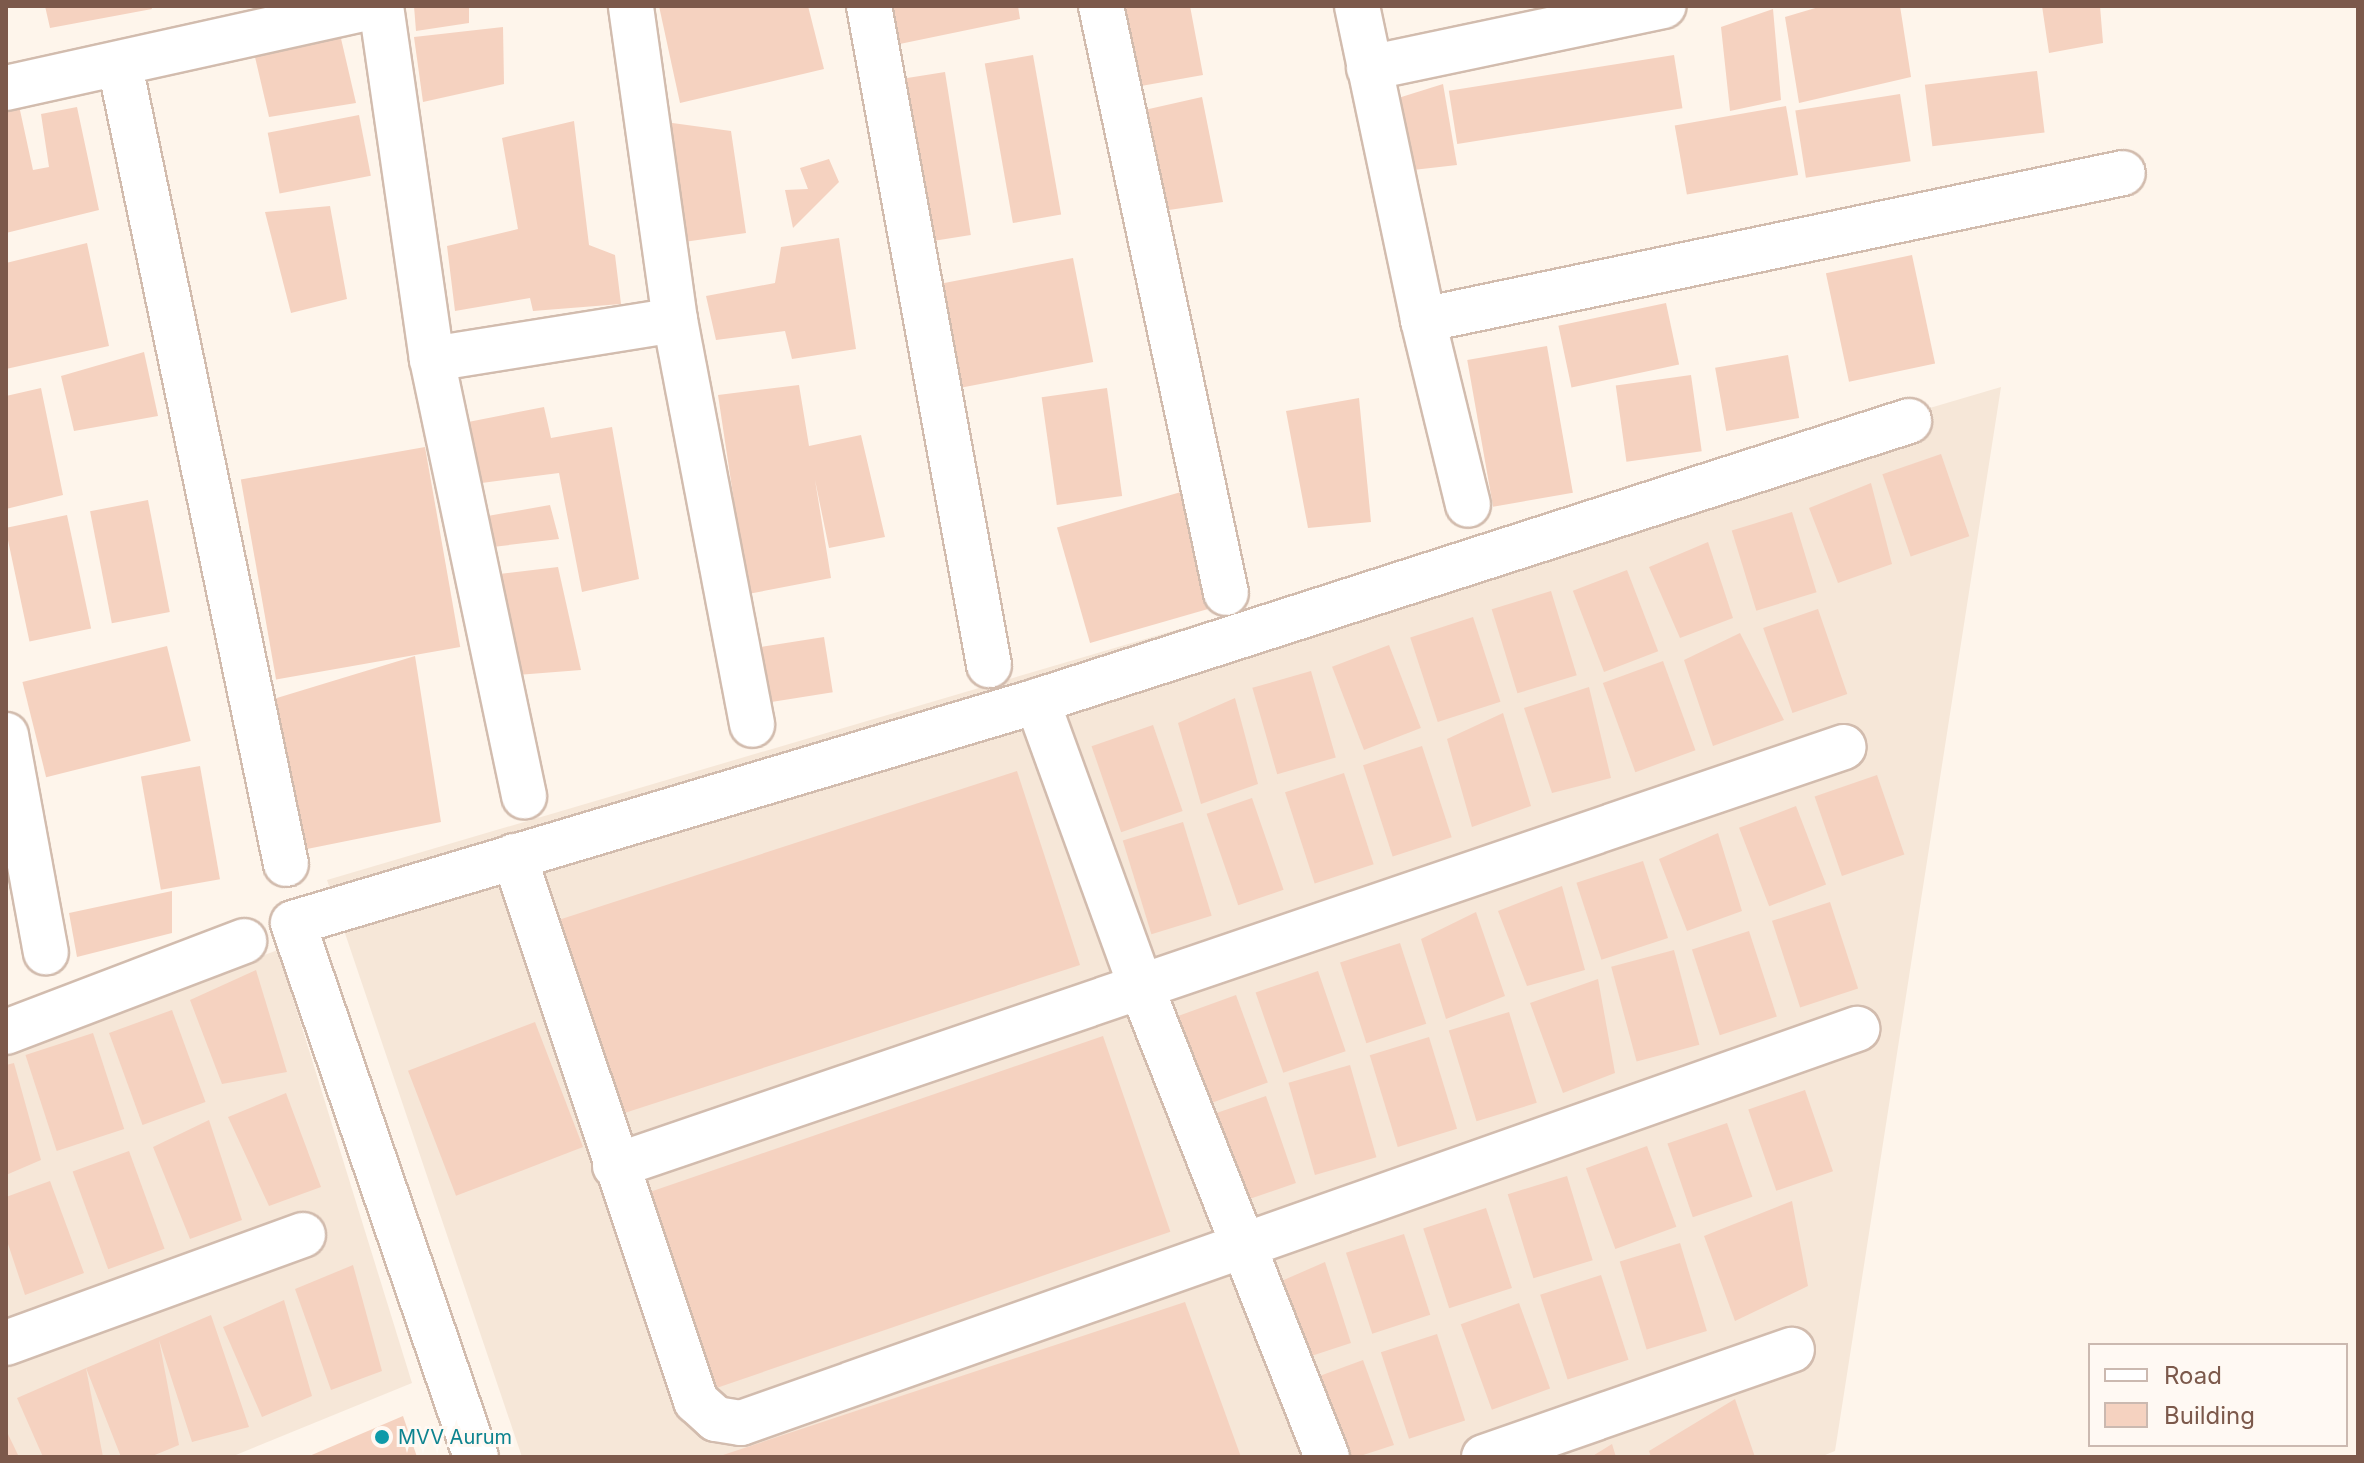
<!DOCTYPE html>
<html>
<head>
<meta charset="utf-8">
<style>
  body { margin:0 }
  #map { position:relative; width:2364px; height:1463px; overflow:hidden; background:#fef5eb; font-family:Inter,sans-serif }
  div>[style] { position:absolute }
  .residential>* { inset:0; background:#f6e7d8 }
  .building>* { inset:0; background:#f5d2c0; transform-origin:0 0 }
  .roads { filter:drop-shadow(2px 0 #d2bcae) drop-shadow(-2px 0 #d2bcae) drop-shadow(0 2px #d2bcae) drop-shadow(0 -2px #d2bcae) }
  .minor>* { height:44px; margin:-22px; padding:0 22px; transform-origin:22px; border-radius:22px; background:#fff }
  .dots>* { width:22px; height:22px; translate:-50% -50%; box-sizing:border-box; border:4px solid #fff9f3; border-radius:50% }
  span { translate:-50% -50%; white-space:nowrap; text-align:center; line-height:1.15; -webkit-text-stroke:6px #fff9f3; paint-order:stroke }
  .culture-label { font-size:20px; color:#0d838f }
  .left { translate:0 -50%; text-align:left }
  .frame { position:absolute; inset:0; border:8px solid #7c594b; pointer-events:none }
  .legend { position:absolute; left:2088px; top:1343px; width:260px; height:104px; box-sizing:border-box; background:#fff9f3; border:2px solid #cbb9b0; margin:0; padding:10px 14px; list-style:none; font-size:24px; color:#7c594b }
  .legend li { display:flex; align-items:center; gap:16px; height:40px }
  .legend b { width:40px; border:2px solid #cbb9b0 }
</style>
</head>
<body>
<div id="map">
  <div class="residential">
    <div style="clip-path:polygon(2001px 387px,1835px 1451px,1820px 1457px,522px 1457px,327px 880px)"></div>
    <div style="clip-path:polygon(278px 950px,412px 1383px,231px 1457px,6px 1457px,6px 1048px)"></div>
  </div>
  <div class="building">
    <div style="clip-path:polygon(45px 6px,151px 6px,152px 9px,50px 28px)"></div>
    <div style="clip-path:polygon(414px 6px,469px 6px,469px 23px,416px 31px)"></div>
    <div style="clip-path:polygon(659px 6px,808px 6px,824px 69px,680px 103px)"></div>
    <div style="clip-path:polygon(882px 6px,1018px 6px,1020px 19px,890px 46px)"></div>
    <div style="clip-path:polygon(1125px 6px,1190px 6px,1203px 75px,1141px 86px)"></div>
    <div style="clip-path:polygon(1822px 6px,1900px 6px,1911px 77px,1799px 103px,1785px 17px)"></div>
    <div style="clip-path:polygon(2042px 6px,2100px 6px,2103px 43px,2049px 53px)"></div>
    <div style="clip-path:polygon(1773px 9px,1781px 100px,1730px 111px,1721px 27px)"></div>
    <div style="clip-path:polygon(503px 27px,504px 84px,423px 102px,414px 37px)"></div>
    <div style="clip-path:polygon(339px 30px,356px 103px,269px 117px,255px 57px)"></div>
    <div style="left:1033px;top:55px;width:162px;height:49px;rotate:80deg"></div>
    <div style="left:1674px;top:55px;width:54px;height:228px;rotate:81deg"></div>
    <div style="left:2037px;top:71px;width:62px;height:113px;rotate:83deg"></div>
    <div style="left:945px;top:72px;width:165px;height:51px;rotate:81deg"></div>
    <div style="clip-path:polygon(1443px 84px,1457px 165px,1413px 170px,1395px 99px)"></div>
    <div style="left:1900px;top:94px;width:68px;height:106px;rotate:81deg"></div>
    <div style="clip-path:polygon(1202px 97px,1223px 202px,1169px 210px,1140px 111px)"></div>
    <div style="clip-path:polygon(18px 101px,33px 170px,49px 167px,41px 114px,77px 107px,99px 210px,6px 233px,6px 103px)"></div>
    <div style="left:1786px;top:106px;width:70px;height:113px;rotate:80deg"></div>
    <div style="left:359px;top:115px;width:62px;height:93px;rotate:79deg"></div>
    <div style="clip-path:polygon(574px 121px,589px 245px,615px 255px,621px 304px,533px 311px,530px 298px,455px 311px,447px 246px,518px 229px,502px 138px)"></div>
    <div style="clip-path:polygon(665px 122px,731px 131px,746px 233px,684px 242px)"></div>
    <div style="clip-path:polygon(829px 159px,839px 182px,793px 228px,785px 190px,808px 189px,800px 168px)"></div>
    <div style="clip-path:polygon(330px 206px,347px 299px,291px 313px,265px 212px)"></div>
    <div style="clip-path:polygon(839px 238px,856px 349px,792px 359px,785px 331px,716px 340px,706px 296px,775px 283px,781px 247px)"></div>
    <div style="clip-path:polygon(87px 243px,109px 346px,6px 369px,6px 263px)"></div>
    <div style="left:1912px;top:255px;width:111px;height:88px;rotate:78deg"></div>
    <div style="left:1073px;top:258px;width:106px;height:143px;rotate:79deg"></div>
    <div style="left:1666px;top:303px;width:63px;height:110px;rotate:78deg"></div>
    <div style="left:1547px;top:346px;width:149px;height:81px;rotate:80deg"></div>
    <div style="clip-path:polygon(144px 352px,158px 416px,74px 431px,61px 376px)"></div>
    <div style="left:1788px;top:355px;width:64px;height:74px;rotate:80deg"></div>
    <div style="left:1691px;top:375px;width:77px;height:76px;rotate:82deg"></div>
    <div style="clip-path:polygon(799px 385px,809px 446px,861px 435px,885px 537px,829px 548px,815px 480px,831px 578px,748px 594px,718px 395px)"></div>
    <div style="clip-path:polygon(41px 388px,63px 495px,6px 509px,6px 396px)"></div>
    <div style="left:1107px;top:388px;width:109px;height:66px;rotate:82deg"></div>
    <div style="clip-path:polygon(1359px 398px,1371px 522px,1308px 528px,1286px 411px)"></div>
    <div style="clip-path:polygon(544px 407px,551px 438px,612px 427px,639px 579px,582px 592px,559px 473px,474px 484px,458px 424px)"></div>
    <div style="left:425px;top:447px;width:203px;height:187px;rotate:80deg"></div>
    <div style="left:1941px;top:454px;width:87px;height:62px;rotate:71deg"></div>
    <div style="clip-path:polygon(1871px 483px,1892px 564px,1838px 583px,1809px 508px)"></div>
    <div style="left:1181px;top:492px;width:120px;height:129px;rotate:74deg"></div>
    <div style="left:148px;top:500px;width:114px;height:59px;rotate:79deg"></div>
    <div style="clip-path:polygon(550px 505px,559px 539px,484px 548px,482px 517px)"></div>
    <div style="left:1792px;top:512px;width:84px;height:63px;rotate:73deg"></div>
    <div style="left:67px;top:515px;width:116px;height:63px;rotate:78deg"></div>
    <div style="clip-path:polygon(1708px 542px,1733px 618px,1680px 638px,1649px 567px)"></div>
    <div style="clip-path:polygon(558px 567px,581px 670px,517px 675px,499px 574px)"></div>
    <div style="left:1627px;top:570px;width:87px;height:58px;rotate:69deg"></div>
    <div style="left:1551px;top:591px;width:88px;height:62px;rotate:73deg"></div>
    <div style="left:1818px;top:609px;width:90px;height:58px;rotate:71deg"></div>
    <div style="left:1473px;top:617px;width:89px;height:66px;rotate:72deg"></div>
    <div style="clip-path:polygon(1740px 633px,1784px 720px,1713px 746px,1684px 660px)"></div>
    <div style="left:824px;top:637px;width:56px;height:77px;rotate:81deg"></div>
    <div style="left:1389px;top:645px;width:89px;height:61px;rotate:69deg"></div>
    <div style="left:167px;top:646px;width:98px;height:149px;rotate:76deg"></div>
    <div style="clip-path:polygon(415px 656px,441px 822px,302px 850px,267px 701px)"></div>
    <div style="left:1663px;top:661px;width:95px;height:64px;rotate:70deg"></div>
    <div style="left:1311px;top:671px;width:90px;height:61px;rotate:74deg"></div>
    <div style="clip-path:polygon(1589px 687px,1611px 778px,1552px 793px,1524px 708px)"></div>
    <div style="clip-path:polygon(1235px 698px,1258px 784px,1201px 804px,1178px 723px)"></div>
    <div style="clip-path:polygon(1503px 713px,1531px 806px,1472px 827px,1447px 739px)"></div>
    <div style="left:1153px;top:725px;width:91px;height:65px;rotate:71deg"></div>
    <div style="left:1422px;top:746px;width:96px;height:62px;rotate:72deg"></div>
    <div style="left:200px;top:766px;width:115px;height:60px;rotate:80deg"></div>
    <div style="left:1017px;top:771px;width:204px;height:487px;rotate:72deg"></div>
    <div style="left:1344px;top:773px;width:96px;height:62px;rotate:72deg"></div>
    <div style="left:1877px;top:775px;width:84px;height:66px;rotate:71deg"></div>
    <div style="left:1252px;top:798px;width:97px;height:48px;rotate:71deg"></div>
    <div style="left:1796px;top:806px;width:84px;height:61px;rotate:69deg"></div>
    <div style="left:1183px;top:822px;width:98px;height:63px;rotate:73deg"></div>
    <div style="clip-path:polygon(1718px 833px,1742px 911px,1687px 931px,1659px 859px)"></div>
    <div style="left:1643px;top:861px;width:81px;height:70px;rotate:72deg"></div>
    <div style="clip-path:polygon(1562px 886px,1585px 970px,1527px 986px,1498px 911px)"></div>
    <div style="clip-path:polygon(172px 891px,172px 933px,77px 957px,69px 913px)"></div>
    <div style="left:1830px;top:902px;width:91px;height:61px;rotate:72deg"></div>
    <div style="clip-path:polygon(1476px 912px,1505px 996px,1446px 1019px,1421px 939px)"></div>
    <div style="left:1749px;top:931px;width:90px;height:60px;rotate:72deg"></div>
    <div style="left:1400px;top:943px;width:85px;height:63px;rotate:72deg"></div>
    <div style="left:1674px;top:950px;width:98px;height:65px;rotate:75deg"></div>
    <div style="clip-path:polygon(256px 970px,287px 1072px,222px 1084px,190px 1000px)"></div>
    <div style="left:1318px;top:971px;width:85px;height:66px;rotate:71deg"></div>
    <div style="clip-path:polygon(1598px 979px,1615px 1073px,1563px 1093px,1530px 1003px)"></div>
    <div style="left:1236px;top:995px;width:93px;height:63px;rotate:70deg"></div>
    <div style="left:172px;top:1010px;width:98px;height:67px;rotate:70deg"></div>
    <div style="left:1509px;top:1012px;width:95px;height:63px;rotate:73deg"></div>
    <div style="left:535px;top:1022px;width:134px;height:136px;rotate:69deg"></div>
    <div style="left:93px;top:1033px;width:101px;height:71px;rotate:72deg"></div>
    <div style="left:1103px;top:1036px;width:207px;height:490px;rotate:71deg"></div>
    <div style="left:1429px;top:1037px;width:96px;height:62px;rotate:73deg"></div>
    <div style="clip-path:polygon(14px 1063px,41px 1160px,6px 1175px,6px 1065px)"></div>
    <div style="left:1350px;top:1065px;width:96px;height:64px;rotate:74deg"></div>
    <div style="left:1805px;top:1090px;width:86px;height:60px;rotate:71deg"></div>
    <div style="clip-path:polygon(286px 1093px,321px 1187px,269px 1206px,228px 1117px)"></div>
    <div style="left:1266px;top:1096px;width:92px;height:60px;rotate:71deg"></div>
    <div style="clip-path:polygon(209px 1120px,242px 1220px,190px 1239px,153px 1147px)"></div>
    <div style="left:1727px;top:1123px;width:78px;height:63px;rotate:71deg"></div>
    <div style="left:1647px;top:1146px;width:86px;height:65px;rotate:70deg"></div>
    <div style="left:129px;top:1151px;width:104px;height:60px;rotate:70deg"></div>
    <div style="left:1567px;top:1176px;width:88px;height:62px;rotate:73deg"></div>
    <div style="clip-path:polygon(50px 1181px,84px 1273px,25px 1295px,6px 1238px,6px 1197px)"></div>
    <div style="clip-path:polygon(1792px 1201px,1808px 1286px,1735px 1321px,1704px 1236px)"></div>
    <div style="left:1486px;top:1208px;width:84px;height:66px;rotate:72deg"></div>
    <div style="left:1404px;top:1234px;width:85px;height:61px;rotate:72deg"></div>
    <div style="left:1680px;top:1243px;width:92px;height:63px;rotate:73deg"></div>
    <div style="clip-path:polygon(1325px 1262px,1351px 1343px,1299px 1360px,1270px 1286px)"></div>
    <div style="clip-path:polygon(353px 1265px,382px 1371px,331px 1390px,295px 1289px)"></div>
    <div style="left:1601px;top:1275px;width:89px;height:64px;rotate:72deg"></div>
    <div style="clip-path:polygon(284px 1300px,312px 1396px,262px 1417px,223px 1327px)"></div>
    <div style="clip-path:polygon(1185px 1302px,1241px 1457px,720px 1457px,720px 1456px)"></div>
    <div style="left:1519px;top:1303px;width:91px;height:62px;rotate:70deg"></div>
    <div style="clip-path:polygon(211px 1315px,249px 1427px,192px 1442px,159px 1340px,179px 1445px,150px 1457px,121px 1457px,86px 1368px)"></div>
    <div style="left:1437px;top:1334px;width:91px;height:59px;rotate:72deg"></div>
    <div style="clip-path:polygon(1363px 1360px,1394px 1445px,1357px 1457px,1334px 1457px,1306px 1381px)"></div>
    <div style="clip-path:polygon(86px 1368px,103px 1457px,43px 1457px,17px 1398px)"></div>
    <div style="clip-path:polygon(1735px 1399px,1755px 1457px,1651px 1457px,1649px 1451px)"></div>
    <div style="clip-path:polygon(403px 1416px,417px 1457px,307px 1457px)"></div>
    <div style="clip-path:polygon(6px 1430px,19px 1457px,6px 1457px)"></div>
    <div style="clip-path:polygon(1612px 1444px,1616px 1457px,1591px 1457px)"></div>
  </div>
  <div class="roads">
    <div class="minor">
      <div style="left:381px;top:6px;width:357px;rotate:81.8deg"></div>
      <div style="left:432px;top:359px;width:447px;rotate:78.1deg"></div>
      <div style="left:869px;top:6px;width:670px;rotate:79.68deg"></div>
      <div style="left:1101px;top:6px;width:600px;rotate:77.98deg"></div>
      <div style="left:1357px;top:6px;width:321px;rotate:78.1deg"></div>
      <div style="left:1423px;top:320px;width:190px;rotate:76.3deg"></div>
      <div style="left:120px;top:66px;width:815px;rotate:78.25deg"></div>
      <div style="left:1369px;top:68px;width:301px;rotate:-11.9deg"></div>
      <div style="left:6px;top:88px;width:378px;rotate:-12.5deg"></div>
      <div style="left:675px;top:320px;width:412px;rotate:79.2deg"></div>
      <div style="left:1423px;top:320px;width:715px;rotate:-11.86deg"></div>
      <div style="left:432px;top:359px;width:246px;rotate:-9.1deg"></div>
      <div style="left:675px;top:320px;width:317px;rotate:-98deg"></div>
      <div style="left:1037px;top:701px;width:301px;rotate:70deg"></div>
      <div style="left:1140px;top:984px;width:509px;rotate:68.43deg"></div>
      <div style="left:6px;top:735px;width:221px;rotate:79.6deg"></div>
      <div style="left:514px;top:856px;width:575px;rotate:71.53deg"></div>
      <div style="left:696px;top:1401px;width:27px;rotate:42deg"></div>
      <div style="left:716px;top:1419px;width:25px;rotate:9deg"></div>
      <div style="left:741px;top:1423px;width:1184px;rotate:-19.45deg"></div>
      <div style="left:6px;top:1032px;width:255px;rotate:-20.9deg"></div>
      <div style="left:615px;top:1166px;width:1298px;rotate:-18.83deg"></div>
      <div style="left:6px;top:1343px;width:316px;rotate:-20deg"></div>
      <div style="left:476px;top:1457px;width:564px;rotate:-108.92deg"></div>
      <div style="left:293px;top:923px;width:776px;rotate:-16.61deg"></div>
      <div style="left:1037px;top:701px;width:916px;rotate:-17.8deg"></div>
      <div style="left:1484px;top:1457px;width:326px;rotate:-19.2deg"></div>
    </div>
  </div>
  <div class="dots">
    <div style="left:382px;top:1437px;background:#0f9aa8"></div>
  </div>
  <div class="culture-label">
    <span class="left" style="left:398px;top:1437px">MVV Aurum</span>
  </div>
  <div class="frame"></div>
  <ul class="legend">
  <li><b style="height:10px;background:#fff"></b>Road</li>
  <li><b style="height:22px;background:#f5d2c0"></b>Building</li>
  </ul>
</div>
</body>
</html>
